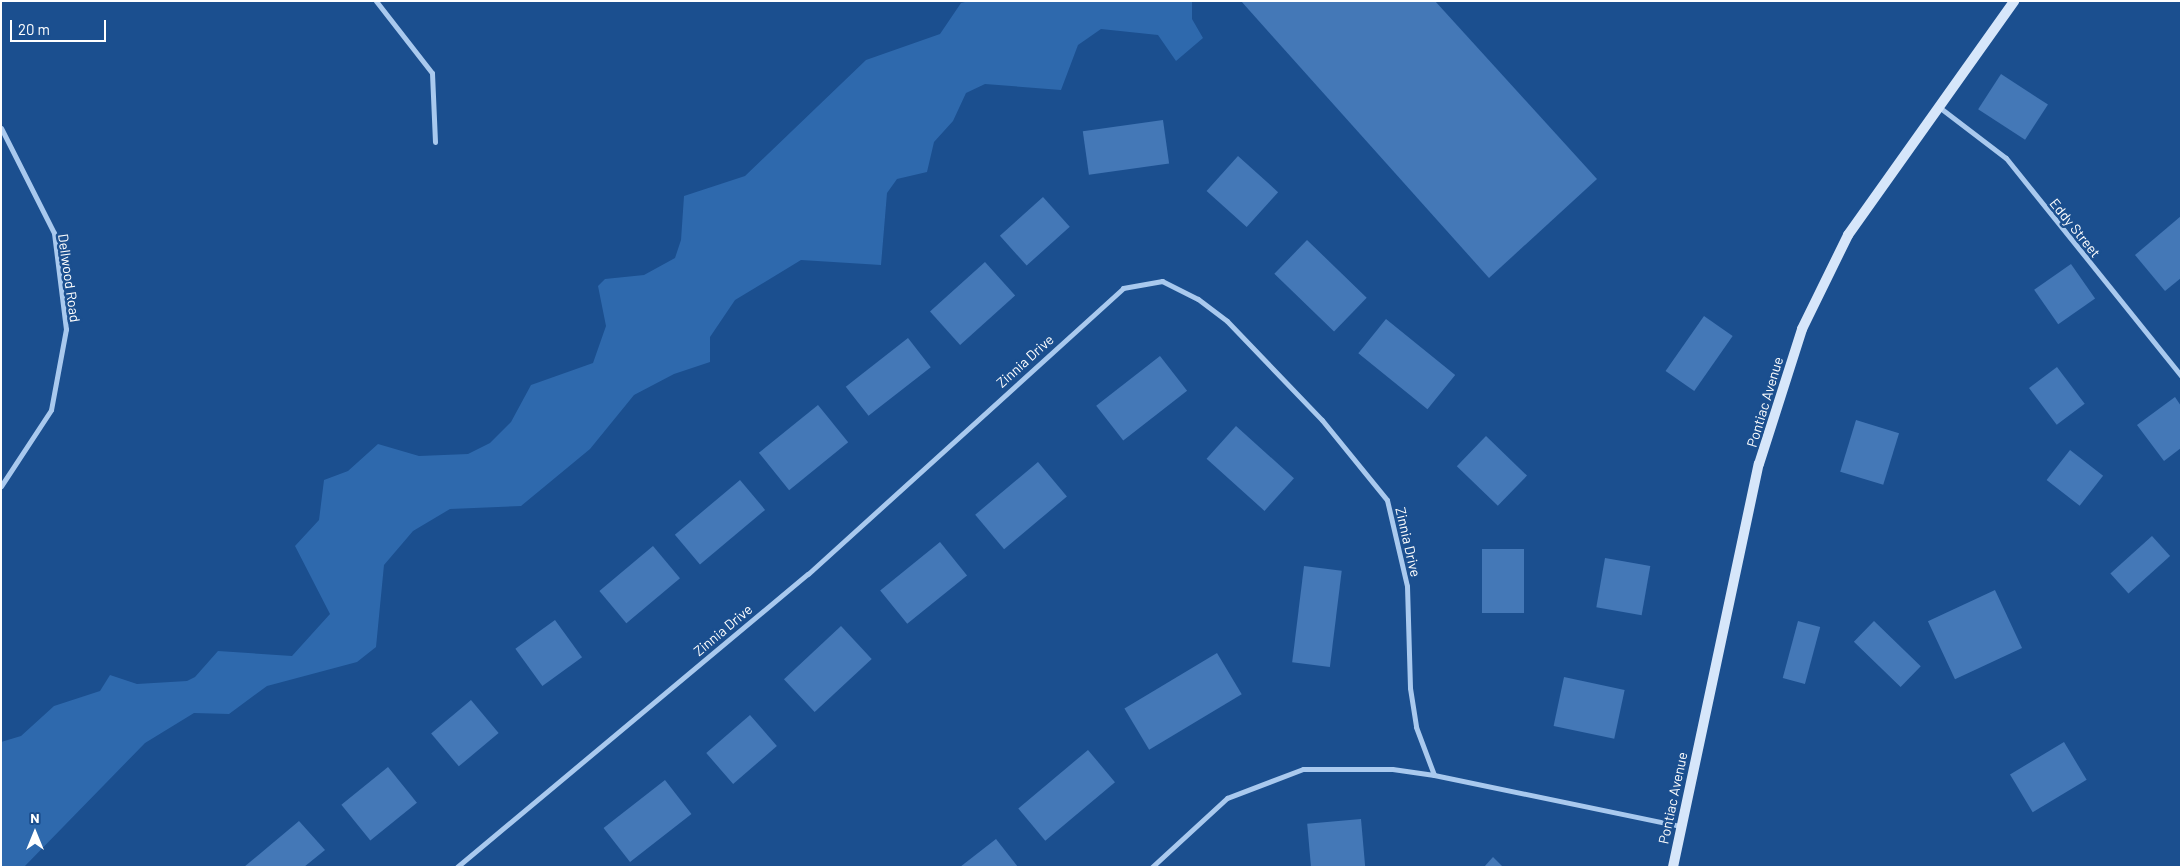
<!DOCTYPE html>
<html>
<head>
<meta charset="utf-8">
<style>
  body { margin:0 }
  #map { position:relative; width:2182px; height:868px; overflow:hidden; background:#1b4f8f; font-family:Barlow,sans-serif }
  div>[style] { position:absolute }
  .green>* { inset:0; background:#2e69ad }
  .building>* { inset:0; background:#4478b7; transform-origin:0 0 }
  .street>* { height:5px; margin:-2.5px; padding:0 2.5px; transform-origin:2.5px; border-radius:2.5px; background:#a9c9ee }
  .secondary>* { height:10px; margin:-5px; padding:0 5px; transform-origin:5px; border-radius:5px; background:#d6e6fa }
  span { translate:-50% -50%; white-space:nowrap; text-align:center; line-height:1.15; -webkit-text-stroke:5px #1b4f8f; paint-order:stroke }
  .street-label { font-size:14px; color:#fff }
  .frame { position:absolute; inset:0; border:2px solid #fff; pointer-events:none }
  .north { position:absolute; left:10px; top:808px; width:50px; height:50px; -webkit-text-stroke:4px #1b4f8f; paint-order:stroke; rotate:0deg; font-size:14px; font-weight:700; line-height:20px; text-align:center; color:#fff }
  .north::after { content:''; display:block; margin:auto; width:18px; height:22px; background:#fff; clip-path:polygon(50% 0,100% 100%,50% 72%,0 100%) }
  .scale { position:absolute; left:10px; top:20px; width:96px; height:22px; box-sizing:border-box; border:2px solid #fff; border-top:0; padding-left:6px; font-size:15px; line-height:18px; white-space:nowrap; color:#fff; -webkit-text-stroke:4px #1b4f8f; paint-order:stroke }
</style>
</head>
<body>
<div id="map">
  <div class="green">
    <div style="clip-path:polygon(969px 1px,1192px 1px,1192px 19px,1203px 38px,1176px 61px,1158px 35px,1101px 29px,1078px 45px,1061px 90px,985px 84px,966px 93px,953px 121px,934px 142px,927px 172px,897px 179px,887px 193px,881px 265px,801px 260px,735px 300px,710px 337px,710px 362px,674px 374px,634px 395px,590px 449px,521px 506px,450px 509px,413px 531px,384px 565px,376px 647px,357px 662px,267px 686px,229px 714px,194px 713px,145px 743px,24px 867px,1px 867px,1px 742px,21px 736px,54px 706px,100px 691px,110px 675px,137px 684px,187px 681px,195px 677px,218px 651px,292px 656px,330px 614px,295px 546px,319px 520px,324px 480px,348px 471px,378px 444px,419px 456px,468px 454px,490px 443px,511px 422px,531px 385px,593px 363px,606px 326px,598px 286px,605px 279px,644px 275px,675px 258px,681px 240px,684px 196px,745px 176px,866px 60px,940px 34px,961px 3px)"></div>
  </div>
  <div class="building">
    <div style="clip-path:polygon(1241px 1px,1435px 1px,1597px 179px,1489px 278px)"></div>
    <div style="left:2001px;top:74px;width:56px;height:42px;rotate:33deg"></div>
    <div style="left:1163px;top:120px;width:44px;height:81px;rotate:82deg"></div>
    <div style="left:1238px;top:156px;width:54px;height:47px;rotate:42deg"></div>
    <div style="left:1043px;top:197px;width:40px;height:58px;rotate:48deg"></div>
    <div style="clip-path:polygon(2181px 216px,2181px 278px,2165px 291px,2135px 255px)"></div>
    <div style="left:1307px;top:240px;width:83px;height:47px;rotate:44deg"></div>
    <div style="left:985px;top:262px;width:45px;height:74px;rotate:48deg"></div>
    <div style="left:2071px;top:264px;width:42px;height:45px;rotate:55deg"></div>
    <div style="left:1704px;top:316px;width:35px;height:67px;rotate:35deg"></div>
    <div style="left:1386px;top:319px;width:89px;height:44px;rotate:39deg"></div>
    <div style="left:908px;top:338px;width:37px;height:79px;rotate:52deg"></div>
    <div style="left:1160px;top:356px;width:44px;height:81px;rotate:52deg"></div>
    <div style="left:2057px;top:367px;width:46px;height:35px;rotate:53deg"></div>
    <div style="clip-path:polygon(2175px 397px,2181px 406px,2181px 448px,2164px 461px,2137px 425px)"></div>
    <div style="left:818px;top:405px;width:48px;height:76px;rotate:51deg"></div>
    <div style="left:1856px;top:420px;width:45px;height:54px;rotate:17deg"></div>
    <div style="left:1236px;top:426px;width:78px;height:44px;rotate:42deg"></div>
    <div style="left:1486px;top:436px;width:57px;height:42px;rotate:44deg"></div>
    <div style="left:2070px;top:450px;width:42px;height:38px;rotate:38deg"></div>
    <div style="left:1038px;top:462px;width:45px;height:82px;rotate:50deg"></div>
    <div style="left:740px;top:480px;width:39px;height:85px;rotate:50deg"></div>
    <div style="left:2152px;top:536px;width:27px;height:56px;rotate:48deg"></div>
    <div style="left:940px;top:542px;width:43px;height:77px;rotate:51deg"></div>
    <div style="left:653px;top:546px;width:42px;height:70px;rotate:50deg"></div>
    <div style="left:1482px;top:549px;width:42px;height:64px"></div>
    <div style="left:1605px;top:558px;width:46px;height:50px;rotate:10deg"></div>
    <div style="left:1304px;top:566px;width:38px;height:97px;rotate:7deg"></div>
    <div style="left:1995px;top:590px;width:64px;height:74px;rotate:65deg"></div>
    <div style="left:555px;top:620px;width:46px;height:49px;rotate:54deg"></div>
    <div style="left:1798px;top:621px;width:23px;height:59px;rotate:15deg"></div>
    <div style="left:1874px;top:621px;width:65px;height:29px;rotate:44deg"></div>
    <div style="left:841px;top:626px;width:45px;height:78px;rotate:47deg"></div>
    <div style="left:1217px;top:653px;width:48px;height:108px;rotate:59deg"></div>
    <div style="left:1564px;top:677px;width:62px;height:50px;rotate:12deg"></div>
    <div style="left:471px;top:700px;width:43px;height:52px;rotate:50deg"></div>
    <div style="left:750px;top:715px;width:41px;height:58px;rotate:49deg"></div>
    <div style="left:2064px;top:742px;width:44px;height:63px;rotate:59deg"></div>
    <div style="left:1088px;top:750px;width:42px;height:91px;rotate:50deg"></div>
    <div style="left:388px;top:767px;width:46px;height:60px;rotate:51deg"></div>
    <div style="left:665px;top:780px;width:43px;height:78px;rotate:52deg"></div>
    <div style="left:1361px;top:819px;width:48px;height:54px;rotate:85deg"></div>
    <div style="clip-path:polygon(299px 821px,325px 850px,304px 867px,244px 867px)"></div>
    <div style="clip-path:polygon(996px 839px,1018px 867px,960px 867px)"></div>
    <div style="clip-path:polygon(1493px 857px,1503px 867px,1484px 867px)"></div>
  </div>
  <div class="street">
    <div style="left:376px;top:1px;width:91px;rotate:52.1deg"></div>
    <div style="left:432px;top:73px;width:69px;rotate:87.5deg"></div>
    <div style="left:1939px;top:107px;width:84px;rotate:37.3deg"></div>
    <div style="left:2006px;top:158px;width:280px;rotate:51.2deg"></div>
    <div style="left:1px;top:128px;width:118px;rotate:63.2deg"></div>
    <div style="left:54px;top:233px;width:97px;rotate:82.9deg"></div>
    <div style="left:66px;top:329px;width:82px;rotate:100.5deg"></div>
    <div style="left:51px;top:410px;width:91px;rotate:123.3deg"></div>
    <div style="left:1434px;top:775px;width:252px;rotate:11.7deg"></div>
    <div style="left:457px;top:867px;width:457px;rotate:-39.9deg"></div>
    <div style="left:808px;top:574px;width:425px;rotate:-42.2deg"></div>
    <div style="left:1123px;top:288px;width:40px;rotate:-10deg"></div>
    <div style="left:1162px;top:281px;width:40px;rotate:26.6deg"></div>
    <div style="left:1198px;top:299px;width:36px;rotate:37deg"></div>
    <div style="left:1227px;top:321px;width:137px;rotate:46.2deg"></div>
    <div style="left:1322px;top:420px;width:103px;rotate:50.9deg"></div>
    <div style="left:1387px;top:500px;width:88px;rotate:76.9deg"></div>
    <div style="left:1407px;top:586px;width:102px;rotate:88.3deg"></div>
    <div style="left:1410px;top:688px;width:39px;rotate:81deg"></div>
    <div style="left:1416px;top:727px;width:51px;rotate:69.4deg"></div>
    <div style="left:1434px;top:775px;width:42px;rotate:-171.9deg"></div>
    <div style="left:1392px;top:769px;width:89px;rotate:180deg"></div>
    <div style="left:1303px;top:769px;width:81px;rotate:159.1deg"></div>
    <div style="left:1227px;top:798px;width:102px;rotate:137.4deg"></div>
  </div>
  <div class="secondary">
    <div style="left:1673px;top:867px;width:412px;rotate:-78deg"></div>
    <div style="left:1759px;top:464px;width:142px;rotate:-72.3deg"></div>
    <div style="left:1802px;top:329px;width:105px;rotate:-63.9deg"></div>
    <div style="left:1848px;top:235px;width:287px;rotate:-54.6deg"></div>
  </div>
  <div class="street-label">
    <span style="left:2075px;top:228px;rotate:51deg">Eddy Street</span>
    <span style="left:69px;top:278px;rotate:82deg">Dellwood Road</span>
    <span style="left:1025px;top:361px;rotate:-42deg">Zinnia Drive</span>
    <span style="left:1765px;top:402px;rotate:-73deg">Pontiac Avenue</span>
    <span style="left:1408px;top:542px;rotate:77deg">Zinnia Drive</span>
    <span style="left:723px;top:630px;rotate:-40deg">Zinnia Drive</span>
    <span style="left:1673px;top:798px;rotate:-78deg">Pontiac Avenue</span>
  </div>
  <div class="frame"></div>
  <div class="north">N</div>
  <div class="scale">20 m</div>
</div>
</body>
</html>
